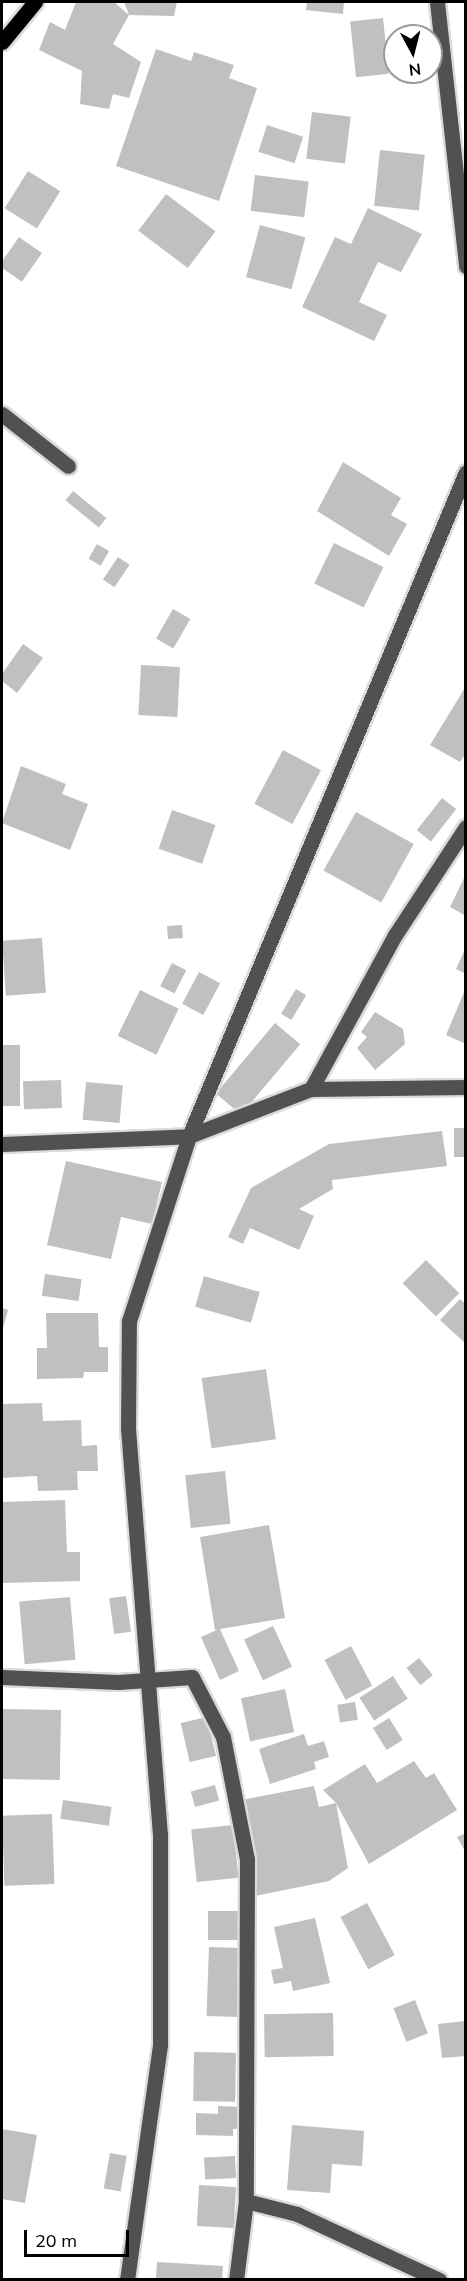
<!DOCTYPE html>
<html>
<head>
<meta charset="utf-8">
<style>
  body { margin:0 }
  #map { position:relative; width:467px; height:2281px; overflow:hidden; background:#fff; font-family:Mulish,sans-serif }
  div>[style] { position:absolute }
  .building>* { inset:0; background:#c0c0c0; transform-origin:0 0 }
  .roads { filter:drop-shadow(2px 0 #dbdbdb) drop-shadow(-2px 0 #dbdbdb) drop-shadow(0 2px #dbdbdb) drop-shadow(0 -2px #dbdbdb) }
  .minor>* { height:15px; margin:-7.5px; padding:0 7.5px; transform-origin:7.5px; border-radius:7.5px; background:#515151 }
  .major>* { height:15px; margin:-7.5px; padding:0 7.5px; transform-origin:7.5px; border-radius:7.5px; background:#000 }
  span { translate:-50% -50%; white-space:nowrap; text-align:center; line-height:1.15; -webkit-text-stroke:4.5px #fff; paint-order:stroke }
  .frame { position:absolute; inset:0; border:3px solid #000; pointer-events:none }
  .north { position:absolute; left:383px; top:24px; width:60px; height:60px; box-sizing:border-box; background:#fff; border:2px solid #999; border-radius:50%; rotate:173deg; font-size:16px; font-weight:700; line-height:24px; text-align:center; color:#000 }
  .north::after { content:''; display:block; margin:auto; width:21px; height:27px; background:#000; clip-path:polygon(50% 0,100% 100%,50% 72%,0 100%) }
  .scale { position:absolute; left:24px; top:2230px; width:105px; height:27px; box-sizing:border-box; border:3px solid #000; border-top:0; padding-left:8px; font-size:18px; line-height:21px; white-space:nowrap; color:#000; -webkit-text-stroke:4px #fff; paint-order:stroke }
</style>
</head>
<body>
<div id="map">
  <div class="building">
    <div style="clip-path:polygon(76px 2px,114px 2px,129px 15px,124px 2px,177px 2px,174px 16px,129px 15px,113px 44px,141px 62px,129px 98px,113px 94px,109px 109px,80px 104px,82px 71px,39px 50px,50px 22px,65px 30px)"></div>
    <div style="clip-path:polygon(307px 2px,344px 2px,343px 14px,306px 10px)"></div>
    <div style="left:383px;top:18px;width:56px;height:33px;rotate:84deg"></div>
    <div style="clip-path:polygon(156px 49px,191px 61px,194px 52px,234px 65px,229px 78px,257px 88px,219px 201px,116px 166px)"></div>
    <div style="left:312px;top:112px;width:39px;height:47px;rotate:7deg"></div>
    <div style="left:267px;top:125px;width:38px;height:28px;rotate:18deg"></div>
    <div style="left:380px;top:150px;width:45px;height:56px;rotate:6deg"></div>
    <div style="left:28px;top:171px;width:38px;height:44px;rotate:32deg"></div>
    <div style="left:255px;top:175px;width:54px;height:36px;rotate:7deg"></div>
    <div style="left:166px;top:194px;width:62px;height:46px;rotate:37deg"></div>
    <div style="clip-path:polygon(368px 208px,422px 234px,401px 272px,378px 262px,359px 302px,387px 315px,374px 341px,302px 307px,335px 237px,351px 244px)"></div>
    <div style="left:260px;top:225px;width:47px;height:54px;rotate:15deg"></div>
    <div style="left:19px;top:237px;width:28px;height:35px;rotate:35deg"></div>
    <div style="clip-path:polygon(343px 462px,401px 498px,391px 515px,407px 524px,389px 556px,317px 511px)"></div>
    <div style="left:73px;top:491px;width:43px;height:12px;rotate:39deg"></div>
    <div style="left:334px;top:543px;width:55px;height:45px;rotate:26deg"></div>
    <div style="left:97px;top:544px;width:14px;height:17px;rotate:30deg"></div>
    <div style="left:118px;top:557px;width:14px;height:27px;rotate:34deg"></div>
    <div style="left:173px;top:609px;width:20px;height:34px;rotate:30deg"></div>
    <div style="clip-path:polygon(23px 644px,43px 658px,17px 693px,2px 681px,2px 674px)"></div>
    <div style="left:141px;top:665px;width:39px;height:50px;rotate:3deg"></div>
    <div style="clip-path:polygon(466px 686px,466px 753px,460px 762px,430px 745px)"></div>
    <div style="left:283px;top:750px;width:43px;height:61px;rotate:28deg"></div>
    <div style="clip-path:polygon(21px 766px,66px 784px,62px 794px,88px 804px,70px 850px,2px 823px)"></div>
    <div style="left:442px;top:798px;width:18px;height:41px;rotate:38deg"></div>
    <div style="left:172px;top:810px;width:46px;height:41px;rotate:19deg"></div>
    <div style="left:356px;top:812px;width:66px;height:67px;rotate:29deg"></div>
    <div style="clip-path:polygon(466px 874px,466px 916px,450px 907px)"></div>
    <div style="left:182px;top:925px;width:13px;height:15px;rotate:86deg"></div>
    <div style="left:42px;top:938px;width:55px;height:40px;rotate:86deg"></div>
    <div style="clip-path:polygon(466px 947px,466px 974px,456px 969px)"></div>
    <div style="left:172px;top:963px;width:16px;height:26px;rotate:27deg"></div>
    <div style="left:199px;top:972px;width:24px;height:36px;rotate:28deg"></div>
    <div style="left:296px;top:989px;width:12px;height:29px;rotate:31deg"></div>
    <div style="left:140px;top:990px;width:43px;height:51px;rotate:26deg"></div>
    <div style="clip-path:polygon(465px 990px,466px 990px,466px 1044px,446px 1035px)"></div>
    <div style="clip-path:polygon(375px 1012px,403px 1029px,405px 1044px,375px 1070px,357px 1048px,367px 1037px,361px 1032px)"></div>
    <div style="left:275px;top:1023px;width:33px;height:92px;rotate:40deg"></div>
    <div style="left:2px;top:1045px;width:18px;height:61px"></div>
    <div style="left:61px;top:1080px;width:28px;height:38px;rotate:88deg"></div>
    <div style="left:86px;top:1082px;width:37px;height:38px;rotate:5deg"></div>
    <div style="left:454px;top:1128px;width:12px;height:29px"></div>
    <div style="clip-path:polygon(442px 1131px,447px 1166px,332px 1180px,333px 1189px,299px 1209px,314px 1216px,299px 1250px,250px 1228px,243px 1244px,228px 1237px,251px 1188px,329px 1144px)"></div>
    <div style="clip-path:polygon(66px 1161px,162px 1182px,152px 1224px,121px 1217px,111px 1259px,47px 1245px)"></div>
    <div style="left:426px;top:1260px;width:47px;height:33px;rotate:45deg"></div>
    <div style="left:45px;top:1274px;width:37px;height:22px;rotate:8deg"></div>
    <div style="left:204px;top:1276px;width:58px;height:32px;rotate:16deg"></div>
    <div style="clip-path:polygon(460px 1299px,466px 1304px,466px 1344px,440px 1320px)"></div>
    <div style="clip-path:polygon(2px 1308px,8px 1310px,2px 1332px)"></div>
    <div style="clip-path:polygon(46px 1313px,98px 1313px,99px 1347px,108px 1347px,108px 1372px,84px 1372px,83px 1378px,37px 1379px,37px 1348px,47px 1348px)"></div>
    <div style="left:266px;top:1369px;width:71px;height:65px;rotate:82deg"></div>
    <div style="clip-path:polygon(42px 1403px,43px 1421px,81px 1420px,82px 1446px,97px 1445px,98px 1471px,77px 1471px,78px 1490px,38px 1491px,37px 1476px,2px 1478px,2px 1404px)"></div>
    <div style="left:225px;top:1471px;width:53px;height:40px;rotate:84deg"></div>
    <div style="clip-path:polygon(65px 1500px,67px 1552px,80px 1552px,80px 1581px,2px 1583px,2px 1502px)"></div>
    <div style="clip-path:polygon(269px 1525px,285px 1618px,220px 1629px,239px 1671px,220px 1680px,201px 1637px,219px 1629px,215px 1630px,200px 1537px)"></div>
    <div style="left:126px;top:1596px;width:36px;height:17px;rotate:82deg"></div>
    <div style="left:70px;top:1597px;width:63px;height:51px;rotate:85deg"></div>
    <div style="left:273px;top:1626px;width:45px;height:32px;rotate:65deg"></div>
    <div style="left:351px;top:1646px;width:45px;height:30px;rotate:62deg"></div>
    <div style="left:419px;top:1658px;width:22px;height:16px;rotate:51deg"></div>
    <div style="left:393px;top:1676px;width:27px;height:40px;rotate:57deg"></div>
    <div style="left:285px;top:1689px;width:44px;height:45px;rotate:78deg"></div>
    <div style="left:355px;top:1702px;width:18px;height:18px;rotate:81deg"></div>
    <div style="left:2px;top:1709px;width:59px;height:70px;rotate:1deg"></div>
    <div style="left:207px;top:1717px;width:40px;height:27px;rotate:77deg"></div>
    <div style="left:389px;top:1718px;width:26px;height:19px;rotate:58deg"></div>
    <div style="clip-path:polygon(304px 1734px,308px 1746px,324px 1741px,329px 1757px,314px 1762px,316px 1769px,270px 1784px,259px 1749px)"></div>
    <div style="clip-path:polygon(414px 1761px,426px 1778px,434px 1773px,457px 1810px,369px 1864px,336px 1803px,323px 1790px,365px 1764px,377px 1783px)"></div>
    <div style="left:215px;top:1785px;width:16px;height:25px;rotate:75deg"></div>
    <div style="clip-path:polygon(314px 1786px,319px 1807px,336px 1803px,348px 1868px,329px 1881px,255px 1896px,236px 1801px)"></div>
    <div style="left:63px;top:1800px;width:49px;height:19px;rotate:8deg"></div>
    <div style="left:52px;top:1814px;width:70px;height:50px;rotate:88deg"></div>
    <div style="left:233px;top:1825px;width:53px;height:42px;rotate:84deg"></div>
    <div style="clip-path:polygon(466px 1833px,466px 1853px,457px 1837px)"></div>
    <div style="left:367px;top:1903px;width:59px;height:30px;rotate:62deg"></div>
    <div style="left:208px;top:1911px;width:30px;height:29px"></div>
    <div style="clip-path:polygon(315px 1918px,330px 1983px,293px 1991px,291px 1981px,274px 1984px,271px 1970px,283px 1968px,274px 1927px)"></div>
    <div style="left:209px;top:1947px;width:32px;height:69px;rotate:2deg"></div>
    <div style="left:415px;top:2000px;width:36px;height:23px;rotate:69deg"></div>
    <div style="left:333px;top:2013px;width:43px;height:69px;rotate:89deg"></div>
    <div style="clip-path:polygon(466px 2021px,466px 2056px,442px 2058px,438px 2024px)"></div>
    <div style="left:194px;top:2052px;width:42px;height:49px;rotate:1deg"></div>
    <div style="clip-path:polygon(218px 2106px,245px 2107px,244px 2128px,233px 2129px,233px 2136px,196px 2135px,196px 2113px,218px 2114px)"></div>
    <div style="clip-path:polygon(292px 2125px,364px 2131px,362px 2166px,332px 2164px,330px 2193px,287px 2190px)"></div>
    <div style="clip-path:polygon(2px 2129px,37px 2135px,25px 2203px,2px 2199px)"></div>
    <div style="left:110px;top:2153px;width:17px;height:36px;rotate:10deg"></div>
    <div style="left:235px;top:2156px;width:22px;height:31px;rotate:87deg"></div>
    <div style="left:199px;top:2185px;width:37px;height:41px;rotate:3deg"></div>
    <div style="clip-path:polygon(157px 2262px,223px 2266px,222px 2280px,156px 2280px)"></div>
  </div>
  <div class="roads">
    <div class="minor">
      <div style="left:437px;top:2px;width:266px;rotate:83.7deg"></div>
      <div style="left:2px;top:414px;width:84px;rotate:38.2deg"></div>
      <div style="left:311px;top:1089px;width:175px;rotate:-61.4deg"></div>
      <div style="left:395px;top:935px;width:129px;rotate:-56.7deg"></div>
      <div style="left:2px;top:1144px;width:187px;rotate:-2.4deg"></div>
      <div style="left:189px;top:1136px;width:131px;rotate:-21.1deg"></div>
      <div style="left:311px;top:1089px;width:155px;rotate:-0.7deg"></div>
      <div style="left:2px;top:1677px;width:116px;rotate:2.5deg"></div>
      <div style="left:118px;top:1682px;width:74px;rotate:-3.9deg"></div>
      <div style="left:192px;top:1677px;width:68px;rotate:62.7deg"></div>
      <div style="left:223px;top:1737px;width:124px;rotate:78.9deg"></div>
      <div style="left:247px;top:1859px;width:342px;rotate:90.2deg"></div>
      <div style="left:246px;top:2201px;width:80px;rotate:97.2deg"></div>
      <div style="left:246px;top:2201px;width:53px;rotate:14.3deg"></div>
      <div style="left:297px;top:2214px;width:157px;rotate:24.9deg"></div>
      <div style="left:127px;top:2280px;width:238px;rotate:-82deg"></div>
      <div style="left:160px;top:2044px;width:209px;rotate:-90deg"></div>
      <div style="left:160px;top:1835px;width:408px;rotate:-94.5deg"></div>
      <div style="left:128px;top:1428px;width:107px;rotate:-89.5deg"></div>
      <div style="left:129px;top:1321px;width:194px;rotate:-72deg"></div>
      <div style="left:189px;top:1136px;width:719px;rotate:-67.36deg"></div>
    </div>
    <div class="major">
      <div style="left:2px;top:42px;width:52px;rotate:-50.5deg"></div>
    </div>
  </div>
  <div class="frame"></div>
  <div class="north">N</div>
  <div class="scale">20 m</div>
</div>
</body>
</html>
